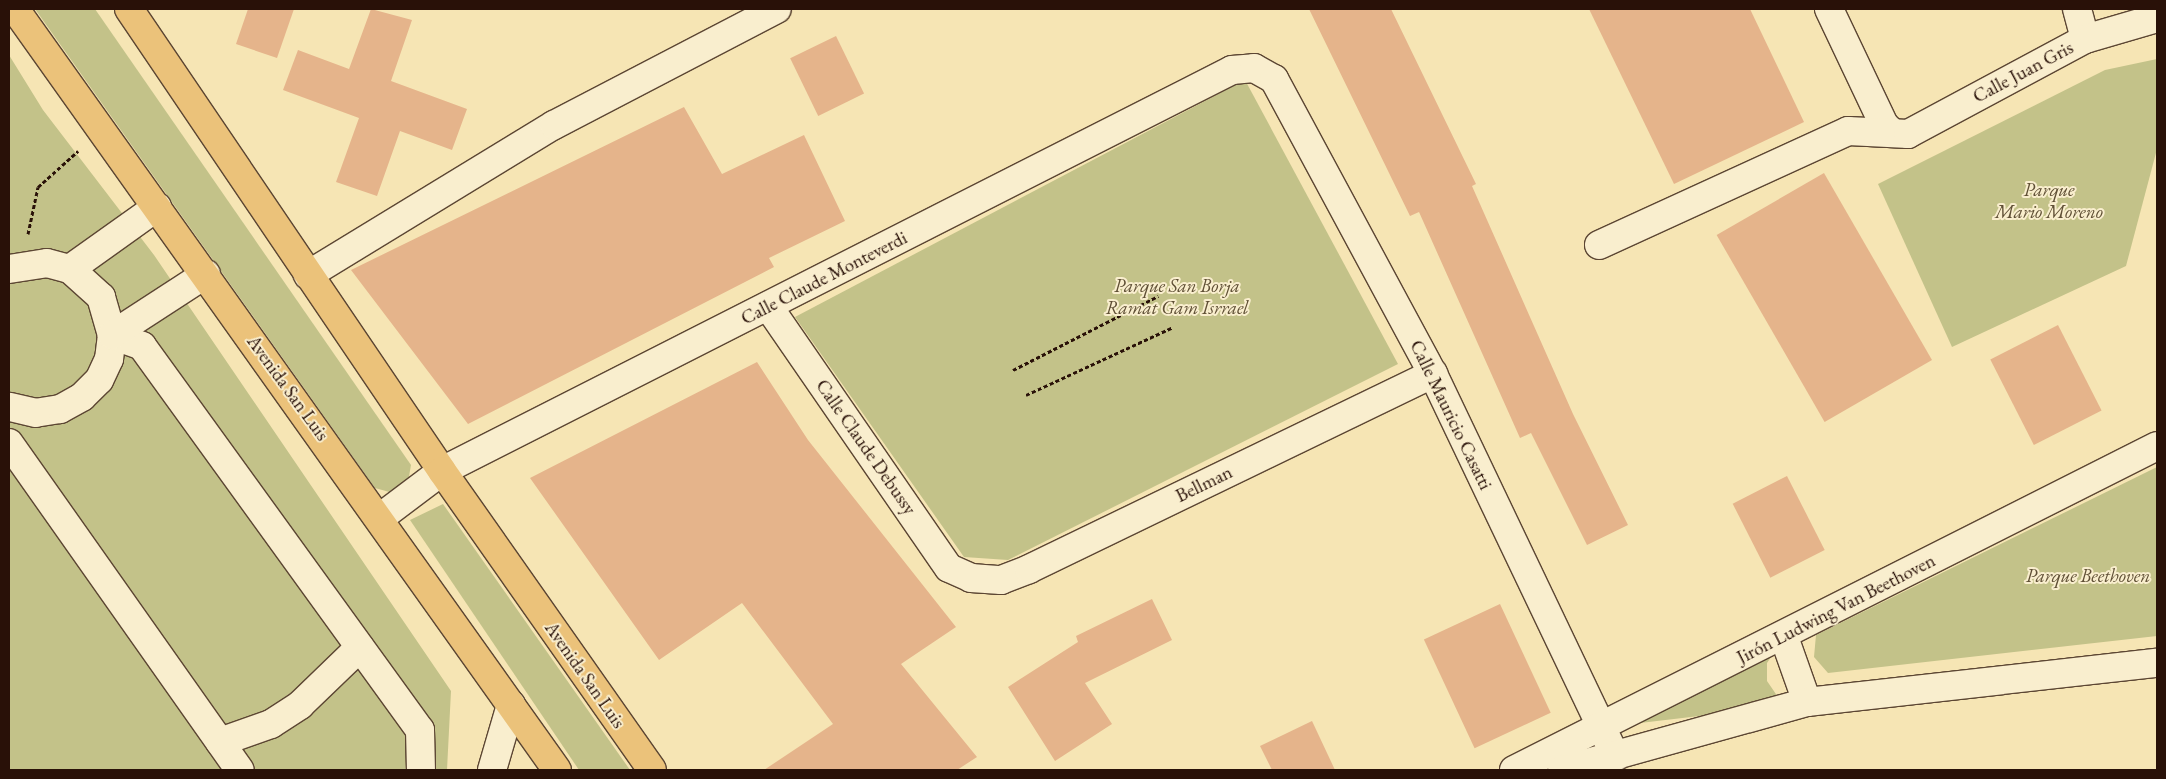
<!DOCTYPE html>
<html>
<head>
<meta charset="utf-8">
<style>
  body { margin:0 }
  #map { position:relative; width:2166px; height:779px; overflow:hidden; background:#f6e5b4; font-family:"EB Garamond",serif }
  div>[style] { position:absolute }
  .green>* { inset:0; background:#c3c289 }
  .building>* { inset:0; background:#e5b48b; transform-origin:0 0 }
  .path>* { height:3px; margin-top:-1.5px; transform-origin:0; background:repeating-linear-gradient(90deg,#291108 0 4px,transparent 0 6.5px) }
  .roads { filter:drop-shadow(1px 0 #5c4633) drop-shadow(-1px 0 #5c4633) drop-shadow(0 1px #5c4633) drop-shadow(0 -1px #5c4633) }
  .minor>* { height:28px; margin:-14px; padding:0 14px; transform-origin:14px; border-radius:14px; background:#f9eece }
  .major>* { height:28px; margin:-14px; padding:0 14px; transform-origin:14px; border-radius:14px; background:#ebc27a }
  span { translate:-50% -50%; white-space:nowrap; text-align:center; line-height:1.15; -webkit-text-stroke:4px #f9eece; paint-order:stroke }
  .street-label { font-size:19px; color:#291108 }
  .park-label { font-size:19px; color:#5f4f35; font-style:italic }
  .frame { position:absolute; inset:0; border:10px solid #291108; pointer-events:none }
</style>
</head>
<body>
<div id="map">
  <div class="green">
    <div style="clip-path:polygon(35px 9px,95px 9px,411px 465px,408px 482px,393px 493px,375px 488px)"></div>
    <div style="clip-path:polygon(9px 55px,43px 110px,154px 255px,451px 691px,447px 770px,9px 770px)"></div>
    <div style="clip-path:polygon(2157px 59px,2157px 149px,2126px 266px,1952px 347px,1878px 184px,2105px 70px)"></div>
    <div style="clip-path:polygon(1245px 80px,1398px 364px,1008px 560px,964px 557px,795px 317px)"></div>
    <div style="clip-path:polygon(2157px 467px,2157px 636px,1828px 673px,1814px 657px,1816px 635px)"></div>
    <div style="clip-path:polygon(443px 504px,630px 770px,579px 770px,410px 520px)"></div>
    <div style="clip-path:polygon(1773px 654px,1767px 663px,1767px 681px,1784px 706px,1640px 723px)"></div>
  </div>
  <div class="building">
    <div style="clip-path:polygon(248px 9px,294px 9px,277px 58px,236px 44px)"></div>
    <div style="clip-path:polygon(371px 9px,412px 20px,391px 81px,467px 109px,452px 150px,400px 131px,377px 196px,336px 182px,359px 118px,283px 90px,298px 50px,349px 69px)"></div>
    <div style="clip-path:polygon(1309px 9px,1391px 9px,1476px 184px,1472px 186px,1573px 414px,1628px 525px,1587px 545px,1531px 433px,1520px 438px,1419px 212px,1410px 216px)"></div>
    <div style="clip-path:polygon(1589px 9px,1750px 9px,1804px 122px,1674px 184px)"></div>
    <div style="left:836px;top:36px;width:64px;height:51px;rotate:64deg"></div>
    <div style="clip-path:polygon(684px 107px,722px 174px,804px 135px,845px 221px,769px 258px,774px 267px,468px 424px,351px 270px)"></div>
    <div style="left:1824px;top:173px;width:216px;height:124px;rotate:60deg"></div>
    <div style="left:2058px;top:325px;width:96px;height:76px;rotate:63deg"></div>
    <div style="clip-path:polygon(757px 362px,808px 440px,956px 627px,901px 664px,977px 757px,957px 770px,764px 770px,833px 724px,742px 603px,659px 660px,530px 478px)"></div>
    <div style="left:1787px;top:476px;width:83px;height:61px;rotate:63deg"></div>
    <div style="clip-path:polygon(1152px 599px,1172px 640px,1085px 683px,1112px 724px,1055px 761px,1008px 687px,1078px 642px,1076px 636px)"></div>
    <div style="left:1500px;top:604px;width:120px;height:84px;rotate:65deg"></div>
    <div style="clip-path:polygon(1312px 721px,1335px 770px,1272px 770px,1260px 746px)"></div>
  </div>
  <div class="path">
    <div style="left:28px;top:234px;width:48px;rotate:-78deg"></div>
    <div style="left:38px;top:187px;width:54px;rotate:-42deg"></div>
    <div style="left:1013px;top:370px;width:163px;rotate:-27deg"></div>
    <div style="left:1026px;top:395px;width:162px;rotate:-24.8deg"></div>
    <div style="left:100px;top:770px;width:1px"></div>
  </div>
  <div class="roads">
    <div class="minor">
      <div style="left:1829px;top:9px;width:128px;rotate:64.6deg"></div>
      <div style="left:1884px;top:125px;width:12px;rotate:42deg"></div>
      <div style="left:2077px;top:9px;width:31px;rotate:75deg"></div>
      <div style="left:1599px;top:245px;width:274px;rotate:-24.6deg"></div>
      <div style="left:1848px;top:131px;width:60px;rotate:2.9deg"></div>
      <div style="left:1908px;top:134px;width:201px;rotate:-28.2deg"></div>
      <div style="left:2085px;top:39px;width:75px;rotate:-16.3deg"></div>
      <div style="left:9px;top:269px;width:38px;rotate:-9deg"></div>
      <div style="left:47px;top:263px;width:24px;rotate:15deg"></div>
      <div style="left:70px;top:269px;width:42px;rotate:42.1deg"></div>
      <div style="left:101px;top:297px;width:40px;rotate:74deg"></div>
      <div style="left:112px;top:335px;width:24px;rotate:97deg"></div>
      <div style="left:109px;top:359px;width:23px;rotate:115deg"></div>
      <div style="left:99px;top:380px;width:24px;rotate:135deg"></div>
      <div style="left:82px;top:397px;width:25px;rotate:151deg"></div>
      <div style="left:60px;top:409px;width:24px;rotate:171deg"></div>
      <div style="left:36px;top:413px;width:28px;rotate:-167deg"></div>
      <div style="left:70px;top:269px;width:107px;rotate:-35.5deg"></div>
      <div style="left:308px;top:275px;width:288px;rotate:-31.4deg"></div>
      <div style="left:554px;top:125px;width:251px;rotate:-27.5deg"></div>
      <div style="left:768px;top:306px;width:318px;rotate:55.4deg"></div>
      <div style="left:949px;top:568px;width:24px;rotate:24deg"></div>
      <div style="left:971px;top:578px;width:30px;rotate:4deg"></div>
      <div style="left:1001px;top:580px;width:30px;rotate:-21deg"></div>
      <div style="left:1029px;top:569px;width:449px;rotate:-25.8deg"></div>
      <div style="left:112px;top:335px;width:32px;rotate:20deg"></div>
      <div style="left:142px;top:346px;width:474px;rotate:54.1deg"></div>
      <div style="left:420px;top:730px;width:40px;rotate:88.6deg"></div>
      <div style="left:112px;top:335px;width:112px;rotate:-33deg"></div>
      <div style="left:9px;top:443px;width:400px;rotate:54.8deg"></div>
      <div style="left:381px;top:517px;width:76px;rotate:-37deg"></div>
      <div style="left:442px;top:471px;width:886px;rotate:-26.91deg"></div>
      <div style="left:1232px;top:70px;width:22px;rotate:-5deg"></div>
      <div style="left:1254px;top:68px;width:23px;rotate:29deg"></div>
      <div style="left:1274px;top:79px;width:335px;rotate:61.7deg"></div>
      <div style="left:1433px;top:374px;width:424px;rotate:64.5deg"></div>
      <div style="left:1784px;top:637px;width:69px;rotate:70.5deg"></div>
      <div style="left:220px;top:742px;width:54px;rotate:-19.4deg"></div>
      <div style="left:271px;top:724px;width:35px;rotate:-33deg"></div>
      <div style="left:300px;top:705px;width:83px;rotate:-44deg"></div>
      <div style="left:492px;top:770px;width:68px;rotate:-73.7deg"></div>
      <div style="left:1514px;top:770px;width:720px;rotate:-26.74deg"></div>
      <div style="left:1562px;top:770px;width:254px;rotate:-15.5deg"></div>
      <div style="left:1807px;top:702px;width:352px;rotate:-6.4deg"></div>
    </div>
    <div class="major">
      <div style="left:15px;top:9px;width:934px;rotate:54.54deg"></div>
      <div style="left:129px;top:9px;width:558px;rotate:55.88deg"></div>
      <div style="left:442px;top:471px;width:365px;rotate:54.9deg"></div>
    </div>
  </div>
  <div class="street-label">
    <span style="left:2023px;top:72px;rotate:-28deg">Calle Juan Gris</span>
    <span style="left:824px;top:278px;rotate:-27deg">Calle Claude Monteverdi</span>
    <span style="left:288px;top:388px;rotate:54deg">Avenida San Luis</span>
    <span style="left:1451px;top:415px;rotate:64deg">Calle Mauricio Casatti</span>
    <span style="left:866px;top:447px;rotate:55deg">Calle Claude Debussy</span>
    <span style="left:1204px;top:484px;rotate:-26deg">Bellman</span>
    <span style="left:1836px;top:609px;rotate:-27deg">Jirón Ludwing Van Beethoven</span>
    <span style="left:585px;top:675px;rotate:55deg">Avenida San Luis</span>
  </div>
  <div class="park-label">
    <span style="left:2049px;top:201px">Parque<br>Mario Moreno</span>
    <span style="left:1177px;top:297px">Parque San Borja<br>Ramat Gam Isrrael</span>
    <span style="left:2088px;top:576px">Parque Beethoven</span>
  </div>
  <div class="frame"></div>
</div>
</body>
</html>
